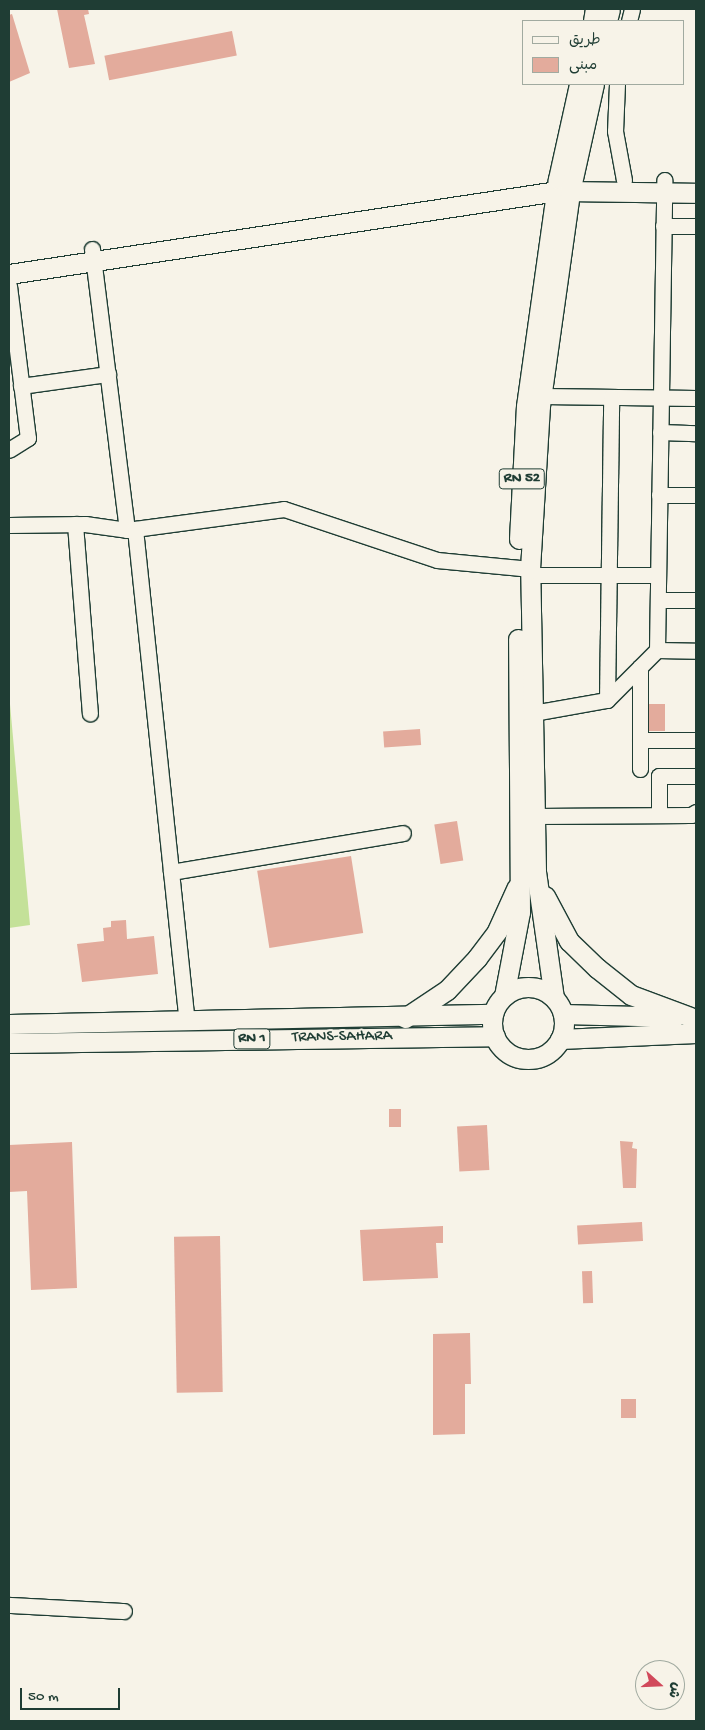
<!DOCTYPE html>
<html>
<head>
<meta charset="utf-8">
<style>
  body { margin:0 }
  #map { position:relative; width:705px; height:1730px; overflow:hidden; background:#f7f3e8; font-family:"Gochi Hand","Playpen Sans Arabic",sans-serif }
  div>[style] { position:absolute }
  .green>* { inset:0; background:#c4e199 }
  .building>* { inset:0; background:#e3ab9c; transform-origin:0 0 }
  .roads { filter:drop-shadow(1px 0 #1f3d34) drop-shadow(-1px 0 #1f3d34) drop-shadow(0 1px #1f3d34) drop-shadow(0 -1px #1f3d34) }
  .minor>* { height:15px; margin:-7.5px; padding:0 7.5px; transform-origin:7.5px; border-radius:7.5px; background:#f7f3e8 }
  .major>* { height:19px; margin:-9.5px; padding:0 9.5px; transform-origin:9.5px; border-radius:9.5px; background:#f7f3e8 }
  .major>.ring { margin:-9.5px; padding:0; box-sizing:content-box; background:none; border:19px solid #f7f3e8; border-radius:50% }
  span { translate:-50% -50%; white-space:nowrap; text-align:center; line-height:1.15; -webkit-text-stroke:4px #f7f3e8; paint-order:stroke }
  .shield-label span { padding:1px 4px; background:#f7f3e8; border:1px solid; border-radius:4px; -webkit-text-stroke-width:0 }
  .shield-label { font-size:15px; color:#1f3d34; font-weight:700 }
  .street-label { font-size:16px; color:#1f3d34 }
  .frame { position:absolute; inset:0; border:10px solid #1f3d34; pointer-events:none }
  .legend { position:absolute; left:522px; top:20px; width:162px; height:65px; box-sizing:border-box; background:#f7f3e8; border:1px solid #a1aaa0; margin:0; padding:6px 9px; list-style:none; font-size:15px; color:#1f3d34 }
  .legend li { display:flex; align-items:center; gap:10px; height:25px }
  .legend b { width:25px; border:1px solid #a1aaa0 }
  .north { position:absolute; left:635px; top:1660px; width:50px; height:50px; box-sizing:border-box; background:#f7f3e8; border:1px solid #a1aaa0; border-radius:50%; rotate:110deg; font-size:14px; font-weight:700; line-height:20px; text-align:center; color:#1f3d34 }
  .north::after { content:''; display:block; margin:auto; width:18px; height:22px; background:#d1495b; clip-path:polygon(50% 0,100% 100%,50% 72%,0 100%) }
  .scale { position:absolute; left:20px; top:1688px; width:100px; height:22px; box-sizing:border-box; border:2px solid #1f3d34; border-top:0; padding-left:6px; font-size:15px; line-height:18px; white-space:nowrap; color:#1f3d34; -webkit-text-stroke:4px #f7f3e8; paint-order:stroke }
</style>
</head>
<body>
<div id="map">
  <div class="green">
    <div style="clip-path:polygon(9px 693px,30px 925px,9px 928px)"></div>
  </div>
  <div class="building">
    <div style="clip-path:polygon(57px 9px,88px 9px,89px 14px,84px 15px,95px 64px,69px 68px)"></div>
    <div style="clip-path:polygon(12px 14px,30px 73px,9px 82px,9px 15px)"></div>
    <div style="left:232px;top:31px;width:25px;height:130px;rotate:79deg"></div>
    <div style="left:665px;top:704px;width:27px;height:16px;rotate:90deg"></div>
    <div style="left:420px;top:729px;width:16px;height:37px;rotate:86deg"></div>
    <div style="left:457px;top:821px;width:40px;height:23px;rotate:81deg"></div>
    <div style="left:351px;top:856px;width:78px;height:95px;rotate:81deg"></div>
    <div style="clip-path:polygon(126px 920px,127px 939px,154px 936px,158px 974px,82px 982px,77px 944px,104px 941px,103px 928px,111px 927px,111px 921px)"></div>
    <div style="left:389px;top:1109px;width:12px;height:18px"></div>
    <div style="left:487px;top:1125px;width:45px;height:30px;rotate:87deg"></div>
    <div style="clip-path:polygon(620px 1141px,633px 1142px,632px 1148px,637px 1149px,636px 1188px,623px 1188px)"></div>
    <div style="clip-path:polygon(72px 1142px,77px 1288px,31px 1290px,27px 1191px,9px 1192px,9px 1145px)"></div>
    <div style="left:642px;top:1222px;width:19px;height:65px;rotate:87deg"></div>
    <div style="clip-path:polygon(443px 1226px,443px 1243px,436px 1243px,438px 1278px,363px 1281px,360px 1230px)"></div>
    <div style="left:220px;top:1236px;width:156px;height:46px;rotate:89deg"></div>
    <div style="left:592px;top:1271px;width:32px;height:10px;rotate:88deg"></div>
    <div style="clip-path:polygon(470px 1333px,471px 1384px,465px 1384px,465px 1434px,433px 1435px,433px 1334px)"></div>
    <div style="left:621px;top:1399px;width:15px;height:19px"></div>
  </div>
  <div class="roads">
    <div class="minor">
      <div style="left:629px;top:21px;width:12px;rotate:-76deg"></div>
      <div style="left:617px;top:84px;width:47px;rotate:92.4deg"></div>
      <div style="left:615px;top:131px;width:50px;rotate:79.6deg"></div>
      <div style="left:663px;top:226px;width:33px"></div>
      <div style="left:92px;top:249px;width:283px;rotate:82.9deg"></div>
      <div style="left:9px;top:286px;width:153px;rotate:82.9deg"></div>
      <div style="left:28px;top:438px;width:22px;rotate:148deg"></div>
      <div style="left:21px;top:386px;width:88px;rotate:-7.9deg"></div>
      <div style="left:542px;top:396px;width:154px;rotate:0.7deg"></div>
      <div style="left:660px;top:432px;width:36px;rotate:2deg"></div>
      <div style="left:659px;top:495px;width:37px"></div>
      <div style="left:75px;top:524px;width:190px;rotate:85.5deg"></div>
      <div style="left:9px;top:525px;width:76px;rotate:-0.8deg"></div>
      <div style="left:85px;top:524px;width:42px;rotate:8.1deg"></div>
      <div style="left:127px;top:530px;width:158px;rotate:-7.6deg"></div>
      <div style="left:284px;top:509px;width:161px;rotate:18.4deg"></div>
      <div style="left:437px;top:560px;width:93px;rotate:5.5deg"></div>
      <div style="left:135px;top:529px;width:495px;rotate:84deg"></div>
      <div style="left:530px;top:575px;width:128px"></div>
      <div style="left:658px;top:600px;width:38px"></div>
      <div style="left:657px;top:650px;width:39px;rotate:1deg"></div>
      <div style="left:607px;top:700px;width:303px;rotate:-89.2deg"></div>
      <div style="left:533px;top:713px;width:75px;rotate:-10deg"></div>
      <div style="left:607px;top:700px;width:71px;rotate:-45deg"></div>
      <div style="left:657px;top:650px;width:470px;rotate:-89.1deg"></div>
      <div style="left:640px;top:740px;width:56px"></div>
      <div style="left:640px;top:769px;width:102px;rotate:-90deg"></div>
      <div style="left:659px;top:815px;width:39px;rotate:-90deg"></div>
      <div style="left:659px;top:776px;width:37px"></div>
      <div style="left:535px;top:816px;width:156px;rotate:-0.4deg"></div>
      <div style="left:691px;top:815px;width:6px;rotate:-31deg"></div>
      <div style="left:171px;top:872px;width:235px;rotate:-9.5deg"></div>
      <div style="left:9px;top:1605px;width:115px;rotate:3deg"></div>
    </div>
    <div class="major">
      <div style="left:593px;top:21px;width:12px;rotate:-81deg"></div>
      <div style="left:607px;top:21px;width:12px;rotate:-76deg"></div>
      <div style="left:9px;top:274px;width:554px;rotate:-8.61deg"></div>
      <div style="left:557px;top:191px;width:139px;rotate:0.8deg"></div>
      <div style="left:519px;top:539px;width:133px;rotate:-87deg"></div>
      <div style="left:526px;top:406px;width:229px;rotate:-82deg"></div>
      <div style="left:558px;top:179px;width:97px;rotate:-77.5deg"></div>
      <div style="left:545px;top:896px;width:51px;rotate:61.9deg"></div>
      <div style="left:569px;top:941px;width:39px;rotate:44deg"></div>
      <div style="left:597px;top:968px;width:43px;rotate:38.5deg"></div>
      <div style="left:631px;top:995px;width:63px;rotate:20.4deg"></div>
      <div class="ring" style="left:492px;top:987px;width:53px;height:53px"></div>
      <div style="left:504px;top:996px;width:86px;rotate:-79.2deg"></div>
      <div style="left:520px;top:912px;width:273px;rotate:-90.4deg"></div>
      <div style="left:554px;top:998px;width:128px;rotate:-98.1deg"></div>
      <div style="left:536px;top:871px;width:302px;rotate:-91.1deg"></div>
      <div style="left:530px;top:569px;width:163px;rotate:-86.5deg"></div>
      <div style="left:540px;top:406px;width:216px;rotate:-82deg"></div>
      <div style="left:570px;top:192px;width:111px;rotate:-77.5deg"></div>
      <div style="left:563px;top:1014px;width:112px;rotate:1.5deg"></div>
      <div style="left:405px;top:1018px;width:50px;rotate:-33.7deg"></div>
      <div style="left:447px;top:990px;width:44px;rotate:-46.8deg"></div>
      <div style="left:477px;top:958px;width:34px;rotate:-53deg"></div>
      <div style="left:497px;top:931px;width:48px;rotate:-65.6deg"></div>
      <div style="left:9px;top:1024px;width:484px;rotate:-1.2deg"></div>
      <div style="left:560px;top:1039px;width:136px;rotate:-2.5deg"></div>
      <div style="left:9px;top:1043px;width:486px;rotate:-0.8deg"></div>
    </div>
  </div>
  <div class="shield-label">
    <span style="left:522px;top:479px">RN 52</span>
    <span style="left:252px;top:1039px">RN 1</span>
  </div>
  <div class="street-label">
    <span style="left:342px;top:1038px;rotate:-1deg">TRANS-SAHARA</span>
  </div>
  <div class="frame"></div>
  <ul class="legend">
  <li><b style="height:6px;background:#f7f3e8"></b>طريق</li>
  <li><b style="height:14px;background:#e3ab9c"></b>مبنى</li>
  </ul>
  <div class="north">ش</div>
  <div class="scale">50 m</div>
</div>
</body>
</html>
